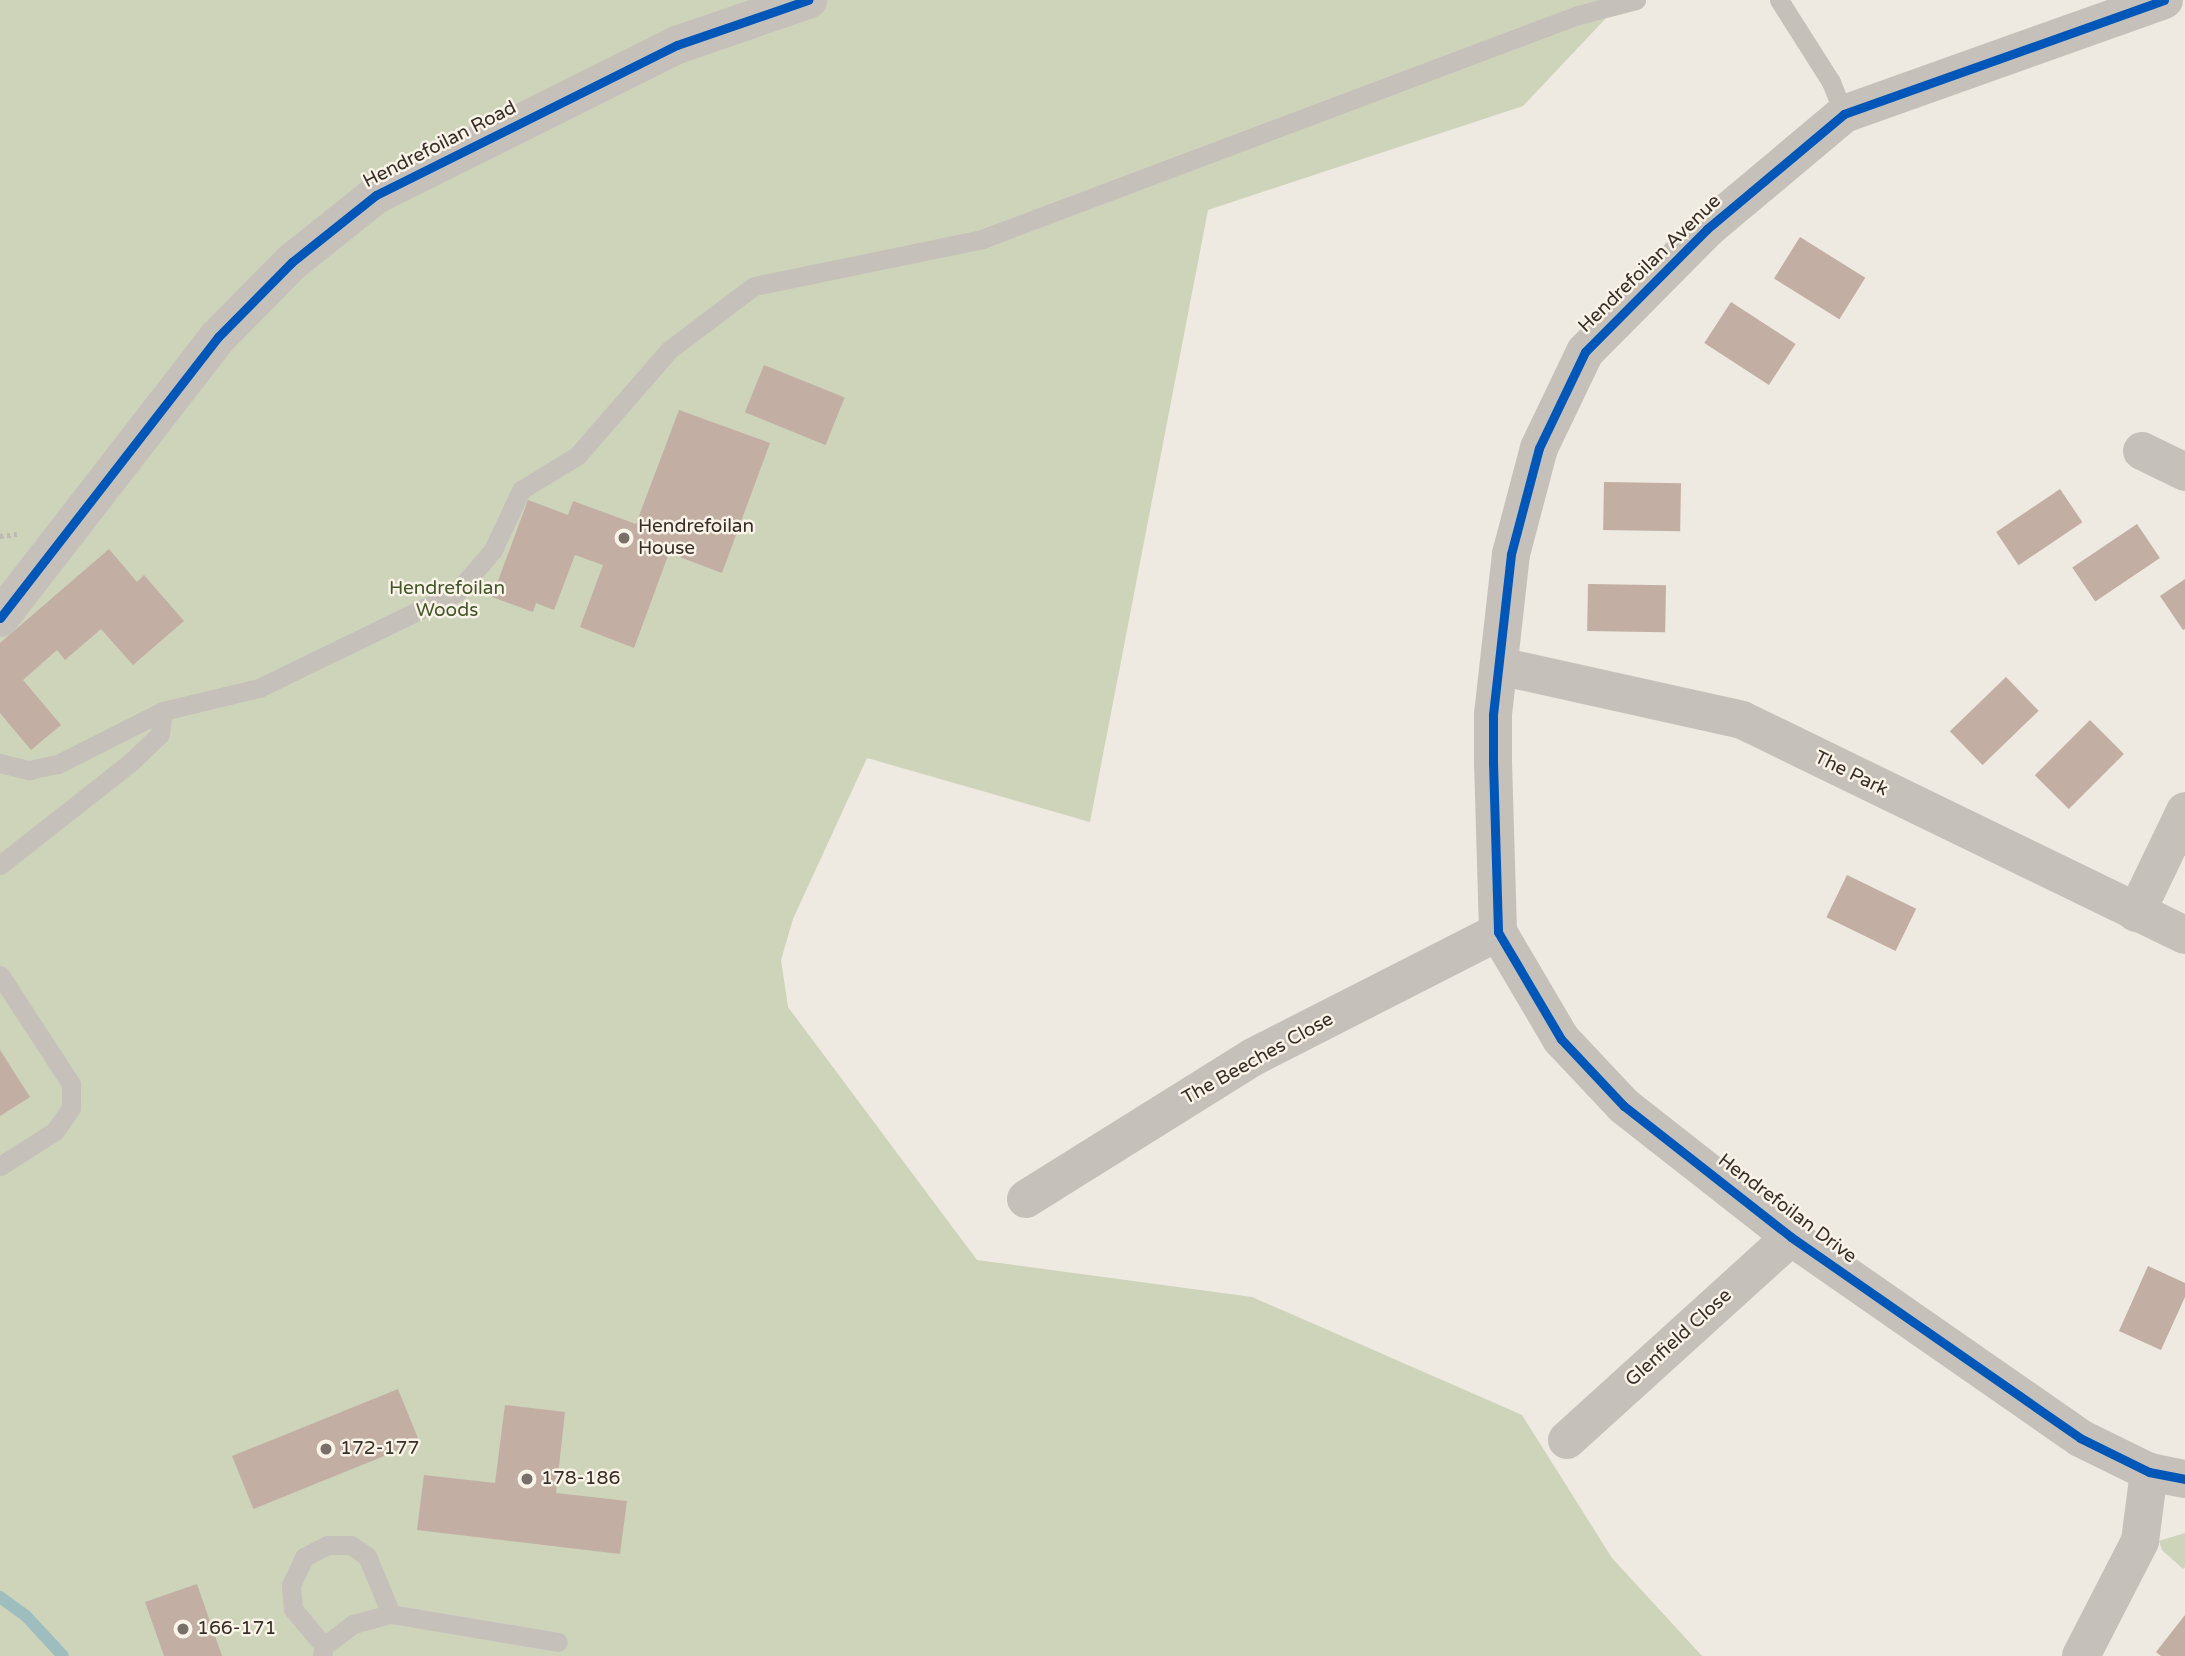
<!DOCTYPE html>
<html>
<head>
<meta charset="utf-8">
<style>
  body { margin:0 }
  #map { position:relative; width:2185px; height:1656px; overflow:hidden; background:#eee9e1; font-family:"Varela Round",sans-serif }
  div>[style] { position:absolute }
  .green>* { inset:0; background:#cdd4ba }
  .stream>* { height:12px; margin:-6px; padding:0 6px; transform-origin:6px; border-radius:6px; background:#9dbdbf }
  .building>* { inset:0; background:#c2aea2; transform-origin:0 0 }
  .path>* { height:4.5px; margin-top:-2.25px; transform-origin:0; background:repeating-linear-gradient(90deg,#bfb9b2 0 3.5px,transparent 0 7px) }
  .service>* { height:19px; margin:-9.5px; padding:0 9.5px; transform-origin:9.5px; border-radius:9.5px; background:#c6c0ba }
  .minor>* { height:38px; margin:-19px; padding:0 19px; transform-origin:19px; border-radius:19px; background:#c6c0ba }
  .cycleway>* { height:9px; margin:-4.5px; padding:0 4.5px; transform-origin:4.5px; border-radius:4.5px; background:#0057b8 }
  .dots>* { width:19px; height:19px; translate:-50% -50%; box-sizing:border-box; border:4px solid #faf3e8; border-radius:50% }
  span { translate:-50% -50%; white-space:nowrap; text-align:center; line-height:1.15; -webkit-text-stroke:5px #faf3e8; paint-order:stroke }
  .street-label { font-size:19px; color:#382e28 }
  .poi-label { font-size:19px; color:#382e28 }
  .left { translate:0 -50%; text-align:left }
  .park-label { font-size:19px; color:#44572b }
</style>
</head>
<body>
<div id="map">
  <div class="green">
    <div style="clip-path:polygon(0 0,1623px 0,1523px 106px,1208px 210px,1090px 822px,867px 758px,793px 919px,781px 960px,788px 1007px,977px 1260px,1252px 1297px,1522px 1415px,1612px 1558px,1702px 1656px,0 1656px)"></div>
    <div style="clip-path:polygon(2185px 1533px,2185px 1567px,2183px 1569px,2162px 1550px,2159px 1541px)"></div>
  </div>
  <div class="stream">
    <div style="left:0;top:1597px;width:32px;rotate:36deg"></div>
    <div style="left:26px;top:1616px;width:54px;rotate:47.2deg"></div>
  </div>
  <div class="building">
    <div style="left:1800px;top:237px;width:77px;height:49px;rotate:32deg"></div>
    <div style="left:1731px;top:302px;width:77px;height:49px;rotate:33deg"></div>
    <div style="left:764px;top:365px;width:87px;height:51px;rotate:22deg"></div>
    <div style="clip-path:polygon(679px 410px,770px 443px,722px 573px,669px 553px,634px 648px,580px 627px,603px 565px,575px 555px,554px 610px,536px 603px,533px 612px,492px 597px,528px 500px,568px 515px,573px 501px,636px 524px)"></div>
    <div style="left:1604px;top:482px;width:77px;height:48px;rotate:1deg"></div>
    <div style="left:2060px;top:489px;width:40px;height:77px;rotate:56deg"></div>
    <div style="left:2137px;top:524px;width:41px;height:78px;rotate:56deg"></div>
    <div style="clip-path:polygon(109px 549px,137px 582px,144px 575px,184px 621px,133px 665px,101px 629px,65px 660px,57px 650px,23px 680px,61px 725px,31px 750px,0 713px,0 643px)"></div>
    <div style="clip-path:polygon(2185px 579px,2185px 629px,2183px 630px,2160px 596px)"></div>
    <div style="left:1588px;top:584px;width:78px;height:47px;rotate:1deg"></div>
    <div style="left:2006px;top:677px;width:47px;height:78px;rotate:46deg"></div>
    <div style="left:2090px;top:720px;width:48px;height:78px;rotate:45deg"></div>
    <div style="left:1847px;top:875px;width:77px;height:47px;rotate:26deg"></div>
    <div style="clip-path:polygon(0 1050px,30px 1097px,0 1116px)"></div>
    <div style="clip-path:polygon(2148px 1266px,2185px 1283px,2185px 1297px,2161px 1350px,2119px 1331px)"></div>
    <div style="left:398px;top:1389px;width:57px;height:179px;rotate:68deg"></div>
    <div style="clip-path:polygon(505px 1405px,565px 1412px,556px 1493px,627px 1501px,620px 1554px,417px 1530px,424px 1475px,495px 1483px)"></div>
    <div style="clip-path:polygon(197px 1584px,222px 1656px,164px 1656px,145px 1602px)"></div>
    <div style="clip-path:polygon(2185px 1615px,2185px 1656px,2161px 1656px,2156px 1652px)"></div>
  </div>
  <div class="path">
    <div style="left:0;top:536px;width:17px;rotate:-7deg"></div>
  </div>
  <div class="service">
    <div style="left:1779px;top:0;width:97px;rotate:57.6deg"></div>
    <div style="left:1831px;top:82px;width:35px;rotate:68deg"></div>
    <div style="left:0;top:763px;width:30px;rotate:14deg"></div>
    <div style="left:29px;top:770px;width:30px;rotate:-12deg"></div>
    <div style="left:58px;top:764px;width:118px;rotate:-26.8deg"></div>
    <div style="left:163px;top:711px;width:99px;rotate:-13.5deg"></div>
    <div style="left:259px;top:688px;width:220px;rotate:-25.9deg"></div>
    <div style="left:457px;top:592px;width:55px;rotate:-49.4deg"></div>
    <div style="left:493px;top:550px;width:66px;rotate:-65deg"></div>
    <div style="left:521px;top:490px;width:66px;rotate:-31.3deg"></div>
    <div style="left:577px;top:456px;width:140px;rotate:-49deg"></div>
    <div style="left:669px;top:350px;width:106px;rotate:-37deg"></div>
    <div style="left:754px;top:286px;width:233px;rotate:-11.6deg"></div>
    <div style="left:982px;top:239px;width:637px;rotate:-20.6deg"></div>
    <div style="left:1578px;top:15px;width:60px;rotate:-14.5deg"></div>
    <div style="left:0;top:865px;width:167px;rotate:-38.2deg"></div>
    <div style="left:131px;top:762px;width:40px;rotate:-44deg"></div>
    <div style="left:160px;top:734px;width:23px;rotate:-83deg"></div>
    <div style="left:0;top:975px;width:130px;rotate:56.9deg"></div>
    <div style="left:71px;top:1084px;width:24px;rotate:90deg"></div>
    <div style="left:71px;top:1108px;width:28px;rotate:125deg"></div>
    <div style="left:55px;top:1131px;width:65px;rotate:147.5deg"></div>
    <div style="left:324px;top:1646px;width:36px;rotate:-37deg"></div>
    <div style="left:353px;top:1624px;width:39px;rotate:-15deg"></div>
    <div style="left:322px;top:1656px;width:10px;rotate:-79deg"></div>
    <div style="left:324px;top:1646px;width:48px;rotate:-130deg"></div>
    <div style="left:293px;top:1609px;width:24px;rotate:-95deg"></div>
    <div style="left:291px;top:1585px;width:31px;rotate:-65deg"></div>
    <div style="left:304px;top:1557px;width:27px;rotate:-27deg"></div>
    <div style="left:328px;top:1545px;width:23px"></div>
    <div style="left:351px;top:1545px;width:19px;rotate:35deg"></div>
    <div style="left:367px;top:1556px;width:63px;rotate:67.5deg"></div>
    <div style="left:391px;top:1614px;width:169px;rotate:9.5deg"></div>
  </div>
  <div class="minor">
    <div style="left:2164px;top:0;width:340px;rotate:160.4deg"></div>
    <div style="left:1844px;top:114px;width:179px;rotate:140deg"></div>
    <div style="left:1707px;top:229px;width:173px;rotate:134.8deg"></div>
    <div style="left:1585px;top:352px;width:106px;rotate:115.6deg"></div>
    <div style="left:1539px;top:448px;width:110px;rotate:104.8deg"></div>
    <div style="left:1511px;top:554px;width:162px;rotate:96.4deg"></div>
    <div style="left:1493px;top:715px;width:47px;rotate:90deg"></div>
    <div style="left:1493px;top:762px;width:170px;rotate:88.3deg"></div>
    <div style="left:1498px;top:932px;width:124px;rotate:59.5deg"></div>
    <div style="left:1561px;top:1039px;width:92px;rotate:46.8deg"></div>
    <div style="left:1624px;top:1106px;width:212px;rotate:38.1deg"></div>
    <div style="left:1791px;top:1237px;width:352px;rotate:34.8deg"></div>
    <div style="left:2080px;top:1438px;width:77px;rotate:26.2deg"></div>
    <div style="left:2149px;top:1472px;width:37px;rotate:11deg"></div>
    <div style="left:2142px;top:451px;width:48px;rotate:26deg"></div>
    <div style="left:0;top:618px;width:356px;rotate:-52.2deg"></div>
    <div style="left:218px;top:337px;width:105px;rotate:-45.4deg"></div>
    <div style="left:292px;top:262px;width:107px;rotate:-38.6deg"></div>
    <div style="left:376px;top:195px;width:336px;rotate:-26.5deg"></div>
    <div style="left:677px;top:45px;width:139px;rotate:-19deg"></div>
    <div style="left:1499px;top:666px;width:249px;rotate:12.5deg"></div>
    <div style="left:1742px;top:720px;width:492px;rotate:25.9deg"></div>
    <div style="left:2136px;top:913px;width:113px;rotate:-64.3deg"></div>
    <div style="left:1026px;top:1199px;width:268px;rotate:-32deg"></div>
    <div style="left:1253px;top:1057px;width:275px;rotate:-27deg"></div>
    <div style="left:1567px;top:1440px;width:302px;rotate:-42.2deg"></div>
    <div style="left:2081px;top:1656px;width:129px;rotate:-62.8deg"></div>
    <div style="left:2140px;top:1541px;width:70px;rotate:-82.6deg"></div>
  </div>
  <div class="cycleway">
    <div style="left:2164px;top:0;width:340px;rotate:160.4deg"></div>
    <div style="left:1844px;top:114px;width:179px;rotate:140deg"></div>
    <div style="left:1707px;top:229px;width:173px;rotate:134.8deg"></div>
    <div style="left:1585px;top:352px;width:106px;rotate:115.6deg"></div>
    <div style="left:1539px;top:448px;width:110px;rotate:104.8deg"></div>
    <div style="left:1511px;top:554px;width:162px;rotate:96.4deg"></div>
    <div style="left:1493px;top:715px;width:47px;rotate:90deg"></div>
    <div style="left:1493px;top:762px;width:170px;rotate:88.3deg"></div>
    <div style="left:1498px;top:932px;width:124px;rotate:59.5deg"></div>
    <div style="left:1561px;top:1039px;width:92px;rotate:46.8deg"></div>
    <div style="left:1624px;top:1106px;width:212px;rotate:38.1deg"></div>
    <div style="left:1791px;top:1237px;width:352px;rotate:34.8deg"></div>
    <div style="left:2080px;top:1438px;width:77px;rotate:26.2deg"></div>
    <div style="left:2149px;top:1472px;width:37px;rotate:11deg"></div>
    <div style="left:0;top:618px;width:356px;rotate:-52.2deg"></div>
    <div style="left:218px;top:337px;width:105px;rotate:-45.4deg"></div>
    <div style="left:292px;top:262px;width:107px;rotate:-38.6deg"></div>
    <div style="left:376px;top:195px;width:336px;rotate:-26.5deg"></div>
    <div style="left:677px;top:45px;width:139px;rotate:-19deg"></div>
  </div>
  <div class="dots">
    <div style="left:624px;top:538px;background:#786f69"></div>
    <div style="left:326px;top:1449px;background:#786f69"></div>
    <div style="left:527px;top:1479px;background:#786f69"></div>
    <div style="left:183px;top:1629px;background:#786f69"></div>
  </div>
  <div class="street-label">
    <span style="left:440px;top:145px;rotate:-27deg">Hendrefoilan Road</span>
    <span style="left:1650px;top:264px;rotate:-44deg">Hendrefoilan Avenue</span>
    <span style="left:1851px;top:774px;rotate:26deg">The Park</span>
    <span style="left:1258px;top:1059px;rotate:-29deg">The Beeches Close</span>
    <span style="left:1787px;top:1209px;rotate:37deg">Hendrefoilan Drive</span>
    <span style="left:1679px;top:1338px;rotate:-42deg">Glenfield Close</span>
  </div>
  <div class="poi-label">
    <span class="left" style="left:638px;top:538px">Hendrefoilan<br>House</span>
    <span class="left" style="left:340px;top:1449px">172-177</span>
    <span class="left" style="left:541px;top:1479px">178-186</span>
    <span class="left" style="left:197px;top:1629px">166-171</span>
  </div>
  <div class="park-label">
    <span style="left:447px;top:600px">Hendrefoilan<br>Woods</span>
  </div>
</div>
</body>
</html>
